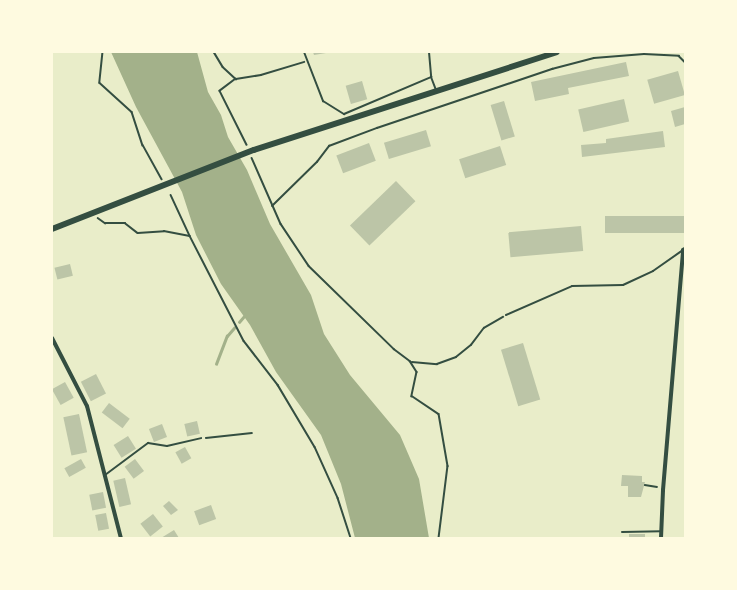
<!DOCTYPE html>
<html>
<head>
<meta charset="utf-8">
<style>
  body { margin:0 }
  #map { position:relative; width:737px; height:590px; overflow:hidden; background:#e9edc9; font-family:"DM Sans",sans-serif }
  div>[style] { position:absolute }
  .water>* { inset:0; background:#a3b18a }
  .stream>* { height:2.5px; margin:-1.25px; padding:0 1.25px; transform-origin:1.25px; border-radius:1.25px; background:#a3b18a }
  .building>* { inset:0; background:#bcc5a7; transform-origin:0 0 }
  .path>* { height:1.5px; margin:-0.75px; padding:0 0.75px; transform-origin:0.75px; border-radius:0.75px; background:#344e41 }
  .service>* { height:2px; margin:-1px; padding:0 1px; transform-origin:1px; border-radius:1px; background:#344e41 }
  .minor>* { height:4px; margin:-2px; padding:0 2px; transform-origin:2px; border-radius:2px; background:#344e41 }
  .secondary>* { height:6px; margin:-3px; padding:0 3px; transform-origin:3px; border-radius:3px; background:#344e41 }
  span { translate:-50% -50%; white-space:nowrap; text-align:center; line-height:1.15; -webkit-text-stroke:4px #fefae0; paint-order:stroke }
  .frame { position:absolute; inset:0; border:53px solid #fefae0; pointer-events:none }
</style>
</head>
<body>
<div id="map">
  <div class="water">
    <div style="clip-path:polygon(111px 52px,197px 52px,208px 92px,221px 115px,228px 137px,247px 170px,270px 224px,311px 295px,324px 334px,350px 375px,400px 435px,419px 479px,429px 538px,355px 538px,341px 484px,321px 435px,276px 372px,250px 325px,221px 284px,196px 235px,182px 192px,136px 107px)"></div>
  </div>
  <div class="stream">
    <div style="left:239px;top:322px;width:9px;rotate:-49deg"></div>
    <div style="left:216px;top:364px;width:30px;rotate:-69deg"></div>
    <div style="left:227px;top:336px;width:11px;rotate:-49deg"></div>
  </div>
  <div class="building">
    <div style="clip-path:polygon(313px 52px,326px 52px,326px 53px,314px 55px)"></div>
    <div style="clip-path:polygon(626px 62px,629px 76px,568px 88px,569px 94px,535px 101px,531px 82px)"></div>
    <div style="left:678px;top:71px;width:25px;height:32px;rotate:74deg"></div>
    <div style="left:362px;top:81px;width:19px;height:17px;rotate:74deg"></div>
    <div style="left:624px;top:99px;width:23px;height:47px;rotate:77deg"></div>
    <div style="left:504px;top:101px;width:37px;height:14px;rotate:73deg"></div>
    <div style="clip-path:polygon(685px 107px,685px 124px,675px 127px,671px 111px)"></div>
    <div style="left:426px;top:130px;width:17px;height:44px;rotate:73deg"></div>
    <div style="clip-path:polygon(663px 131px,665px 147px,582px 157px,581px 145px,606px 143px,606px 139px)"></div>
    <div style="left:369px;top:143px;width:19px;height:35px;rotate:69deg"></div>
    <div style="left:500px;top:146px;width:20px;height:43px;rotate:72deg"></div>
    <div style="left:396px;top:181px;width:28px;height:64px;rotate:46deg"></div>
    <div style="left:685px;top:216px;width:17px;height:80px;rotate:90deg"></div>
    <div style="left:581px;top:226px;width:25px;height:73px;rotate:85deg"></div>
    <div style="left:70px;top:264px;width:12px;height:16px;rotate:76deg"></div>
    <div style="left:523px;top:343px;width:59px;height:23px;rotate:73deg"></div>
    <div style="left:96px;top:374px;width:22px;height:17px;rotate:63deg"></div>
    <div style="left:65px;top:382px;width:18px;height:15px;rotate:61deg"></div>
    <div style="left:109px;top:403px;width:26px;height:12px;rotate:37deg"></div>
    <div style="left:79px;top:414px;width:39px;height:16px;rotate:78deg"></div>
    <div style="left:197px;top:421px;width:13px;height:13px;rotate:77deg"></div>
    <div style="left:162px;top:424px;width:14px;height:14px;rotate:69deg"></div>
    <div style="left:128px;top:436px;width:15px;height:17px;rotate:58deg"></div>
    <div style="left:185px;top:447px;width:13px;height:11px;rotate:61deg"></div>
    <div style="left:81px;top:459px;width:10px;height:19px;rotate:61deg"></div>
    <div style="left:135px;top:459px;width:15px;height:13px;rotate:53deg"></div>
    <div style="clip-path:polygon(622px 475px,642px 476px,642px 482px,645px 482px,641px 497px,628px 497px,628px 486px,621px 486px)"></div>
    <div style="left:125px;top:478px;width:27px;height:12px;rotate:77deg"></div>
    <div style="left:103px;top:492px;width:16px;height:14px;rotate:79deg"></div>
    <div style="clip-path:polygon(169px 501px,178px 510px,171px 515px,163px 506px)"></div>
    <div style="left:211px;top:505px;width:15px;height:18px;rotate:70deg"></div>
    <div style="left:106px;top:513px;width:16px;height:11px;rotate:79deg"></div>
    <div style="left:153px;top:514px;width:16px;height:16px;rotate:52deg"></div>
    <div style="clip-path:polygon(174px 530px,179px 538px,161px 538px)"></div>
    <div style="left:629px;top:534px;width:16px;height:4px"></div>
  </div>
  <div class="path">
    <div style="left:103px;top:52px;width:31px;rotate:96deg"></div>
    <div style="left:100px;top:83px;width:43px;rotate:42.2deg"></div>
    <div style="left:132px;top:112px;width:35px;rotate:72deg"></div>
    <div style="left:143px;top:145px;width:39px;rotate:61deg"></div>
    <div style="left:214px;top:52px;width:17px;rotate:59deg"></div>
    <div style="left:223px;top:67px;width:18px;rotate:43deg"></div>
    <div style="left:236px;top:79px;width:25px;rotate:-9deg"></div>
    <div style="left:261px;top:75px;width:45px;rotate:-16.8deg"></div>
    <div style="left:236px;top:79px;width:20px;rotate:143deg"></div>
    <div style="left:220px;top:91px;width:60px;rotate:63.4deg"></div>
    <div style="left:252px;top:158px;width:72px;rotate:66.3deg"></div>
    <div style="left:281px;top:224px;width:50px;rotate:56.3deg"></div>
    <div style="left:309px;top:266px;width:119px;rotate:44.3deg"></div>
    <div style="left:394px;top:349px;width:20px;rotate:37deg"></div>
    <div style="left:410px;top:361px;width:13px;rotate:58deg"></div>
    <div style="left:417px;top:372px;width:25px;rotate:102deg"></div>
    <div style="left:412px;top:396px;width:32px;rotate:34deg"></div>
    <div style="left:439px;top:414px;width:53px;rotate:80.2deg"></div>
    <div style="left:448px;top:466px;width:73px;rotate:97.1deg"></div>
    <div style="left:171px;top:195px;width:45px;rotate:65.1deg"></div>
    <div style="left:272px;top:206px;width:63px;rotate:-44.4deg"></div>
    <div style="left:317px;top:162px;width:20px;rotate:-53deg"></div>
    <div style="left:329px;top:146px;width:51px;rotate:-20.6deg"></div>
    <div style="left:377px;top:128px;width:185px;rotate:-18.6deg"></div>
    <div style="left:552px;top:69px;width:43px;rotate:-14.7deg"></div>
    <div style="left:594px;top:58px;width:50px;rotate:-4.6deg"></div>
    <div style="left:644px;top:54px;width:35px;rotate:3deg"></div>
    <div style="left:679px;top:56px;width:8px;rotate:45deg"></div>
    <div style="left:98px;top:218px;width:9px;rotate:36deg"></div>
    <div style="left:105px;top:223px;width:20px"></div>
    <div style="left:125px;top:223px;width:16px;rotate:38deg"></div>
    <div style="left:138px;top:233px;width:26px;rotate:-4deg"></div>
    <div style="left:164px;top:231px;width:26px;rotate:11deg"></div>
    <div style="left:190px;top:236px;width:118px;rotate:62.8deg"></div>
    <div style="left:244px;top:341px;width:56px;rotate:52.3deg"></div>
    <div style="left:278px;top:385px;width:72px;rotate:59.2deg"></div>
    <div style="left:315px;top:447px;width:56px;rotate:65.7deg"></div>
    <div style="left:338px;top:498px;width:42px;rotate:72deg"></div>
    <div style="left:412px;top:362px;width:25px;rotate:5deg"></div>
    <div style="left:437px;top:364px;width:20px;rotate:-20deg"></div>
    <div style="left:456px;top:357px;width:19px;rotate:-39deg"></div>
    <div style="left:471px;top:345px;width:21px;rotate:-53deg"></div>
    <div style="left:484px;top:328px;width:22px;rotate:-30deg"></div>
    <div style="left:206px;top:438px;width:46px;rotate:-6.2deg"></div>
    <div style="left:645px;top:485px;width:12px;rotate:9deg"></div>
  </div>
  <div class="service">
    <div style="left:304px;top:52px;width:53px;rotate:68.8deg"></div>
    <div style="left:323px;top:101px;width:25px;rotate:32deg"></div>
    <div style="left:344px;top:114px;width:95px;rotate:-23deg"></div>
    <div style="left:429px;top:52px;width:25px;rotate:85deg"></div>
    <div style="left:431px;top:77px;width:14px;rotate:69deg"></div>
    <div style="left:506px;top:315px;width:72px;rotate:-23.7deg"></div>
    <div style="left:572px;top:286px;width:51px;rotate:-1.1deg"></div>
    <div style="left:623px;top:285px;width:33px;rotate:-25deg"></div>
    <div style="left:653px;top:271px;width:35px;rotate:-35deg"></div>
    <div style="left:105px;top:475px;width:54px;rotate:-36.7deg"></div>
    <div style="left:148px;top:443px;width:19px;rotate:9deg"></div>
    <div style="left:167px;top:446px;width:35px;rotate:-13deg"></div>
    <div style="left:622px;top:532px;width:39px;rotate:-1deg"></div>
  </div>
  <div class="minor">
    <div style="left:52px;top:338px;width:76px;rotate:62.8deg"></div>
    <div style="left:87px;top:406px;width:136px;rotate:75.6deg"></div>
    <div style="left:661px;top:538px;width:48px;rotate:-87.6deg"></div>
    <div style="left:663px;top:490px;width:241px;rotate:-85.2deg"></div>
    <div style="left:683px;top:250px;width:2px;rotate:-27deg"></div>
  </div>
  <div class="secondary">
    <div style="left:52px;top:229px;width:217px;rotate:-21.4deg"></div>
    <div style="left:254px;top:150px;width:318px;rotate:-17.9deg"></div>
  </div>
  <div class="frame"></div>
</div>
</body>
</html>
